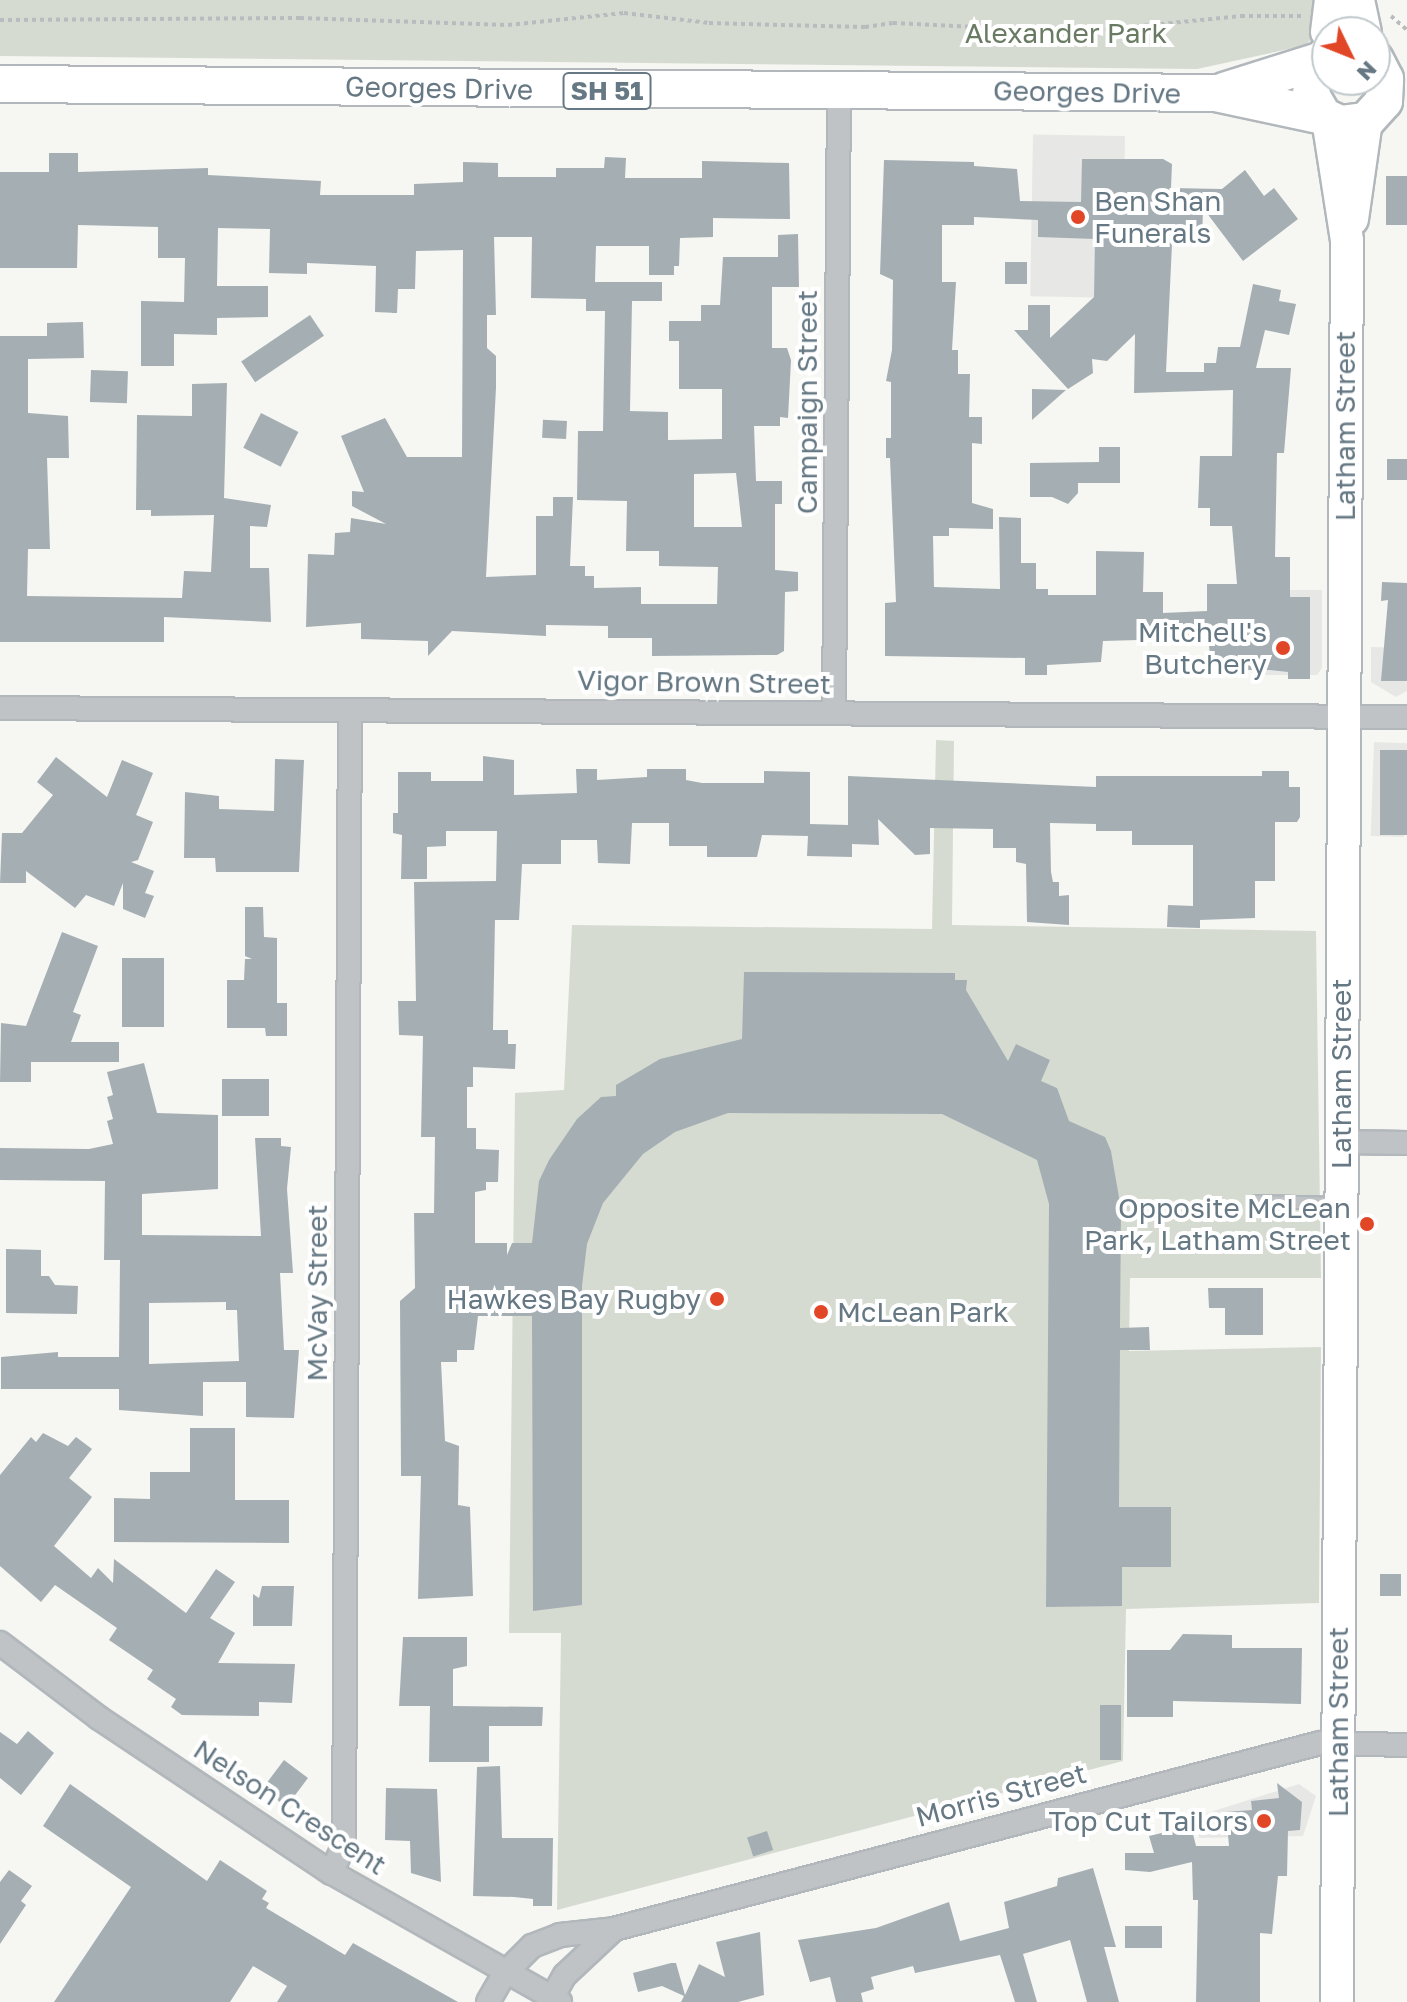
<!DOCTYPE html>
<html>
<head>
<meta charset="utf-8">
<style>
  body { margin:0 }
  #map { position:relative; width:1407px; height:2002px; overflow:hidden; background:#f6f6f2; font-family:"Golos Text",sans-serif }
  div>[style] { position:absolute }
  .built>* { inset:0; background:#e7e7e6; transform-origin:0 0 }
  .green>* { inset:0; background:#d6dbd2 }
  .building>* { inset:0; background:#a5afb3; transform-origin:0 0 }
  .path>* { height:4px; margin-top:-2px; transform-origin:0; background:repeating-linear-gradient(90deg,#b9bcbe 0 4px,transparent 0 8px) }
  .roads { filter:drop-shadow(2px 0 #b1b7bb) drop-shadow(-2px 0 #b1b7bb) drop-shadow(0 2px #b1b7bb) drop-shadow(0 -2px #b1b7bb) }
  .service>* { height:11px; margin:-5.5px; padding:0 5.5px; transform-origin:5.5px; border-radius:5.5px; background:#bfc3c6 }
  .minor>* { height:22px; margin:-11px; padding:0 11px; transform-origin:11px; border-radius:11px; background:#bfc3c6 }
  .secondary>* { height:32px; margin:-16px; padding:0 16px; transform-origin:16px; border-radius:16px; background:#fff }
  .primary>* { height:36px; margin:-18px; padding:0 18px; transform-origin:18px; border-radius:18px; background:#fff }
  .dots>* { width:22px; height:22px; translate:-50% -50%; box-sizing:border-box; border:4px solid #fff; border-radius:50% }
  span { translate:-50% -50%; white-space:nowrap; text-align:center; line-height:1.15; -webkit-text-stroke:8px #fff; paint-order:stroke }
  .shield-label span { padding:2px 6px; background:#fff; border:2px solid; border-radius:6px; -webkit-text-stroke-width:0 }
  .shield-label { font-size:26px; color:#657883; font-weight:700 }
  .park-label { font-size:28px; color:#6a7b64 }
  .street-label { font-size:28px; color:#657883 }
  .poi-label { font-size:28px; color:#657883 }
  .left { translate:0 -50%; text-align:left }
  .right { translate:-100% -50%; text-align:right }
  .north { position:absolute; left:1311px; top:16px; width:80px; height:80px; box-sizing:border-box; background:#fff; border:2px solid #c1c9cd; border-radius:50%; rotate:133deg; font-size:22px; font-weight:700; line-height:32px; text-align:center; color:#657883 }
  .north::after { content:''; display:block; margin:auto; width:28px; height:36px; background:#e14627; clip-path:polygon(50% 0,100% 100%,50% 72%,0 100%) }
</style>
</head>
<body>
<div id="map">
  <div class="built">
    <div style="left:1125px;top:136px;width:162px;height:92px;rotate:91deg"></div>
    <div style="clip-path:polygon(1256px 590px,1322px 590px,1322px 668px,1317px 675px,1254px 675px)"></div>
    <div style="clip-path:polygon(1371px 647px,1407px 648px,1407px 691px,1396px 697px,1371px 682px)"></div>
    <div style="left:1374px;top:742px;width:33px;height:94px;rotate:2deg"></div>
    <div style="clip-path:polygon(1299px 1784px,1316px 1796px,1303px 1836px,1199px 1838px,1198px 1816px)"></div>
  </div>
  <div class="green">
    <div style="clip-path:polygon(0 0,1330px 0,1330px 5px,1307px 45px,1197px 69px,0 56px)"></div>
    <div style="clip-path:polygon(936px 740px,954px 741px,952px 925px,1316px 931px,1321px 1278px,1130px 1278px,1129px 1351px,1321px 1347px,1319px 1603px,1126px 1609px,1123px 1761px,557px 1910px,561px 1633px,509px 1633px,515px 1093px,564px 1090px,572px 925px,932px 929px)"></div>
  </div>
  <div class="building">
    <div style="clip-path:polygon(evenodd,49px 153px,78px 153px,78px 172px,208px 168px,208px 175px,321px 181px,320px 195px,414px 195px,414px 184px,463px 182px,463px 162px,498px 163px,498px 177px,556px 177px,556px 168px,604px 168px,605px 157px,626px 158px,625px 178px,702px 178px,702px 161px,789px 163px,790px 219px,713px 218px,713px 237px,680px 238px,679px 266px,674px 266px,674px 275px,649px 275px,649px 246px,596px 246px,595px 282px,662px 282px,662px 301px,632px 301px,630px 411px,668px 412px,668px 440px,722px 439px,722px 389px,679px 389px,679px 341px,669px 341px,669px 321px,701px 321px,701px 305px,720px 305px,723px 257px,778px 257px,778px 235px,798px 234px,799px 287px,772px 287px,772px 348px,787px 348px,791px 360px,788px 418px,780px 417px,780px 426px,754px 426px,756px 481px,782px 481px,782px 504px,775px 504px,775px 570px,798px 572px,798px 591px,785px 592px,784px 651px,777px 655px,652px 656px,652px 638px,608px 638px,608px 626px,546px 625px,546px 636px,452px 631px,428px 656px,428px 641px,361px 639px,361px 623px,306px 627px,308px 554px,334px 555px,335px 533px,350px 532px,351px 518px,386px 524px,352px 506px,352px 491px,364px 492px,341px 436px,385px 418px,407px 457px,462px 457px,463px 250px,416px 251px,415px 289px,398px 289px,397px 313px,375px 312px,376px 266px,307px 263px,307px 274px,269px 273px,270px 229px,218px 228px,217px 286px,268px 286px,268px 317px,217px 318px,217px 335px,174px 334px,174px 366px,141px 366px,141px 301px,184px 302px,185px 258px,158px 258px,158px 227px,78px 225px,77px 268px,0 268px,0 172px,49px 172px,49px 153px,494px 237px,532px 237px,531px 298px,586px 299px,586px 311px,605px 311px,603px 431px,578px 431px,577px 500px,627px 501px,626px 551px,659px 551px,659px 566px,718px 567px,717px 604px,641px 604px,641px 587px,594px 588px,594px 576px,585px 576px,585px 566px,570px 566px,573px 497px,553px 497px,553px 516px,536px 516px,536px 575px,486px 577px,496px 388px,496px 356px,487px 348px,487px 315px,496px 315px,494px 237px,49px 153px,736px 473px,742px 527px,694px 527px,694px 474px,736px 473px)"></div>
    <div style="clip-path:polygon(evenodd,1082px 159px,1163px 159px,1172px 164px,1171px 188px,1222px 189px,1245px 170px,1264px 196px,1274px 188px,1298px 219px,1243px 261px,1203px 208px,1202px 241px,1172px 244px,1166px 372px,1204px 372px,1204px 363px,1216px 363px,1218px 347px,1240px 347px,1253px 284px,1281px 290px,1279px 301px,1296px 304px,1289px 335px,1265px 330px,1256px 368px,1291px 368px,1284px 453px,1277px 453px,1275px 557px,1290px 557px,1290px 597px,1310px 597px,1310px 679px,1288px 679px,1288px 672px,1270px 670px,1212px 670px,1208px 638px,1103px 641px,1101px 662px,1047px 665px,1047px 675px,1025px 675px,1025px 658px,885px 656px,885px 603px,896px 602px,890px 458px,886px 458px,886px 438px,891px 438px,891px 382px,886px 381px,892px 350px,893px 280px,880px 274px,884px 160px,974px 162px,974px 166px,1017px 169px,1020px 201px,1081px 202px,1082px 159px,974px 217px,1038px 220px,1038px 237px,1095px 239px,1094px 297px,1050px 338px,1050px 305px,1028px 305px,1028px 330px,1014px 330px,1068px 389px,1093px 373px,1092px 359px,1107px 361px,1135px 334px,1134px 393px,1233px 390px,1232px 456px,1200px 456px,1198px 508px,1210px 508px,1210px 526px,1232px 526px,1237px 584px,1207px 584px,1207px 611px,1163px 613px,1163px 592px,1143px 592px,1144px 552px,1096px 551px,1096px 595px,1048px 595px,1048px 589px,1036px 589px,1036px 563px,1021px 563px,1021px 518px,999px 517px,1000px 589px,934px 587px,933px 536px,949px 536px,949px 528px,993px 529px,993px 509px,972px 503px,972px 443px,982px 444px,982px 417px,969px 417px,970px 374px,958px 374px,958px 350px,952px 350px,956px 282px,942px 282px,942px 225px,974px 225px,974px 217px)"></div>
    <div style="left:1386px;top:176px;width:21px;height:49px"></div>
    <div style="left:1005px;top:262px;width:22px;height:22px"></div>
    <div style="left:310px;top:315px;width:25px;height:83px;rotate:56deg"></div>
    <div style="clip-path:polygon(83px 322px,84px 358px,28px 359px,28px 413px,68px 416px,69px 458px,47px 458px,50px 549px,28px 549px,27px 596px,182px 598px,184px 571px,211px 572px,214px 515px,151px 516px,151px 510px,136px 510px,137px 415px,192px 416px,192px 384px,227px 383px,224px 498px,271px 505px,267px 527px,250px 526px,250px 568px,269px 568px,271px 622px,164px 617px,164px 642px,0 642px,0 336px,47px 336px,47px 323px)"></div>
    <div style="left:91px;top:370px;width:37px;height:32px;rotate:2deg"></div>
    <div style="clip-path:polygon(1032px 389px,1066px 390px,1032px 420px)"></div>
    <div style="left:261px;top:413px;width:42px;height:39px;rotate:27deg"></div>
    <div style="left:567px;top:421px;width:18px;height:24px;rotate:93deg"></div>
    <div style="clip-path:polygon(1099px 447px,1120px 447px,1120px 483px,1078px 483px,1078px 493px,1068px 504px,1052px 497px,1030px 497px,1030px 463px,1099px 462px)"></div>
    <div style="left:1387px;top:459px;width:20px;height:21px"></div>
    <div style="clip-path:polygon(1382px 582px,1407px 583px,1407px 681px,1381px 681px,1388px 600px,1381px 601px)"></div>
    <div style="left:1380px;top:750px;width:27px;height:85px"></div>
    <div style="clip-path:polygon(483px 756px,514px 760px,514px 795px,577px 793px,576px 769px,597px 769px,597px 780px,647px 777px,647px 769px,686px 769px,686px 780px,702px 783px,764px 783px,764px 771px,810px 772px,810px 824px,848px 825px,848px 776px,1096px 787px,1096px 776px,1262px 776px,1262px 771px,1289px 771px,1289px 787px,1300px 787px,1300px 817px,1297px 822px,1275px 822px,1275px 881px,1255px 881px,1255px 918px,1200px 920px,1200px 928px,1167px 927px,1168px 905px,1193px 906px,1193px 845px,1132px 845px,1132px 831px,1096px 831px,1096px 824px,1050px 823px,1051px 872px,1053px 882px,1059px 882px,1059px 896px,1069px 895px,1069px 925px,1027px 922px,1026px 864px,1016px 862px,1016px 848px,993px 848px,993px 829px,930px 828px,930px 854px,915px 855px,878px 819px,879px 845px,852px 844px,852px 857px,807px 856px,808px 836px,762px 835px,757px 857px,707px 857px,707px 846px,669px 846px,669px 823px,632px 823px,630px 864px,598px 863px,597px 840px,561px 840px,561px 864px,522px 864px,519px 920px,495px 920px,493px 1030px,508px 1030px,508px 1044px,516px 1044px,515px 1069px,473px 1067px,473px 1087px,467px 1087px,467px 1128px,476px 1128px,476px 1149px,499px 1150px,498px 1182px,486px 1182px,486px 1190px,475px 1192px,475px 1243px,507px 1243px,507px 1255px,512px 1243px,532px 1243px,539px 1181px,549px 1160px,577px 1119px,601px 1097px,616px 1096px,616px 1085px,660px 1059px,742px 1039px,744px 972px,955px 973px,955px 980px,967px 980px,966px 990px,1008px 1061px,1016px 1044px,1050px 1060px,1041px 1081px,1057px 1088px,1069px 1121px,1105px 1137px,1111px 1151px,1121px 1209px,1120px 1328px,1149px 1327px,1150px 1350px,1120px 1350px,1119px 1507px,1171px 1507px,1171px 1567px,1122px 1567px,1122px 1606px,1046px 1607px,1049px 1204px,1037px 1160px,942px 1114px,728px 1113px,675px 1132px,643px 1154px,603px 1203px,587px 1244px,582px 1286px,582px 1605px,533px 1611px,532px 1316px,478px 1316px,474px 1350px,457px 1350px,457px 1362px,441px 1362px,445px 1441px,459px 1446px,458px 1505px,470px 1507px,473px 1596px,418px 1599px,421px 1476px,401px 1476px,400px 1301px,415px 1288px,414px 1213px,434px 1213px,435px 1137px,421px 1137px,423px 1036px,399px 1035px,398px 1001px,416px 1001px,414px 882px,496px 881px,497px 831px,446px 831px,446px 846px,427px 847px,427px 879px,401px 879px,402px 835px,393px 833px,393px 813px,398px 813px,398px 772px,431px 772px,431px 781px,483px 781px)"></div>
    <div style="clip-path:polygon(56px 757px,107px 797px,122px 760px,153px 773px,136px 815px,153px 822px,138px 860px,131px 862px,154px 871px,145px 893px,154px 896px,145px 918px,123px 909px,123px 883px,114px 906px,86px 895px,75px 908px,26px 871px,26px 883px,0 883px,2px 833px,22px 833px,53px 795px,37px 782px)"></div>
    <div style="clip-path:polygon(275px 759px,304px 760px,299px 872px,216px 872px,215px 858px,184px 858px,185px 792px,219px 796px,219px 809px,274px 811px)"></div>
    <div style="clip-path:polygon(245px 907px,263px 907px,264px 937px,277px 938px,277px 1003px,287px 1003px,287px 1036px,266px 1036px,265px 1028px,227px 1028px,227px 980px,244px 980px,245px 959px,252px 959px,245px 956px)"></div>
    <div style="clip-path:polygon(62px 932px,98px 946px,73px 1012px,81px 1015px,71px 1042px,119px 1042px,119px 1062px,31px 1062px,31px 1082px,0 1082px,1px 1023px,26px 1026px)"></div>
    <div style="left:122px;top:958px;width:42px;height:69px"></div>
    <div style="clip-path:polygon(evenodd,144px 1063px,157px 1113px,218px 1115px,218px 1189px,142px 1194px,142px 1235px,261px 1236px,255px 1138px,281px 1138px,281px 1146px,291px 1147px,287px 1189px,293px 1273px,280px 1273px,284px 1350px,299px 1350px,294px 1418px,246px 1417px,246px 1382px,203px 1382px,203px 1416px,119px 1410px,119px 1389px,1px 1389px,1px 1357px,58px 1352px,58px 1357px,119px 1357px,120px 1260px,104px 1260px,105px 1181px,0 1180px,0 1148px,89px 1149px,113px 1144px,107px 1121px,113px 1119px,107px 1097px,113px 1095px,107px 1072px,144px 1063px,226px 1302px,226px 1310px,237px 1310px,239px 1361px,149px 1364px,149px 1303px,226px 1302px)"></div>
    <div style="left:222px;top:1079px;width:47px;height:37px"></div>
    <div style="clip-path:polygon(6px 1249px,41px 1250px,41px 1276px,49px 1276px,55px 1285px,78px 1286px,77px 1314px,6px 1313px)"></div>
    <div style="clip-path:polygon(1208px 1288px,1263px 1288px,1263px 1335px,1225px 1335px,1225px 1308px,1209px 1308px)"></div>
    <div style="clip-path:polygon(190px 1428px,235px 1428px,235px 1500px,289px 1500px,289px 1543px,114px 1542px,114px 1498px,150px 1499px,150px 1472px,190px 1472px)"></div>
    <div style="clip-path:polygon(43px 1433px,68px 1446px,76px 1437px,92px 1449px,69px 1478px,92px 1497px,54px 1546px,91px 1578px,98px 1568px,113px 1583px,114px 1559px,186px 1613px,216px 1569px,235px 1582px,210px 1618px,235px 1633px,218px 1663px,295px 1664px,292px 1703px,259px 1702px,259px 1716px,182px 1715px,171px 1707px,176px 1699px,147px 1679px,153px 1670px,109px 1640px,117px 1628px,55px 1585px,41px 1602px,0 1566px,0 1475px,31px 1437px,36px 1442px)"></div>
    <div style="left:1380px;top:1574px;width:21px;height:22px"></div>
    <div style="clip-path:polygon(262px 1586px,294px 1586px,292px 1626px,253px 1626px,253px 1594px,259px 1598px)"></div>
    <div style="clip-path:polygon(1183px 1634px,1232px 1635px,1232px 1648px,1302px 1648px,1301px 1704px,1173px 1701px,1173px 1717px,1127px 1717px,1127px 1650px,1170px 1650px)"></div>
    <div style="clip-path:polygon(403px 1637px,467px 1637px,467px 1666px,453px 1669px,453px 1706px,543px 1707px,542px 1726px,489px 1726px,489px 1762px,429px 1762px,430px 1706px,399px 1706px)"></div>
    <div style="left:1100px;top:1705px;width:21px;height:55px"></div>
    <div style="clip-path:polygon(28px 1731px,54px 1753px,21px 1795px,0 1778px,0 1732px,17px 1744px)"></div>
    <div style="left:284px;top:1760px;width:30px;height:36px;rotate:37deg"></div>
    <div style="clip-path:polygon(500px 1766px,502px 1838px,553px 1838px,552px 1906px,533px 1906px,533px 1899px,514px 1897px,473px 1896px,477px 1767px)"></div>
    <div style="clip-path:polygon(1277px 1783px,1302px 1802px,1300px 1830px,1288px 1831px,1287px 1876px,1278px 1876px,1272px 1934px,1260px 1933px,1260px 2002px,1196px 2002px,1198px 1900px,1193px 1900px,1192px 1862px,1150px 1872px,1125px 1870px,1125px 1853px,1154px 1853px,1149px 1836px,1191px 1826px,1196px 1846px,1229px 1846px,1226px 1812px,1252px 1810px,1251px 1801px,1279px 1798px)"></div>
    <div style="clip-path:polygon(70px 1784px,207px 1881px,220px 1860px,267px 1891px,262px 1899px,269px 1903px,266px 1908px,345px 1955px,353px 1943px,458px 2002px,277px 2002px,287px 1986px,253px 1966px,230px 2002px,54px 2002px,131px 1887px,43px 1826px)"></div>
    <div style="clip-path:polygon(386px 1788px,437px 1789px,441px 1882px,411px 1873px,410px 1841px,385px 1840px)"></div>
    <div style="left:767px;top:1831px;width:20px;height:21px;rotate:72deg"></div>
    <div style="clip-path:polygon(1093px 1868px,1116px 1947px,1104px 1947px,1119px 2002px,1087px 2002px,1070px 1940px,1023px 1954px,1037px 2002px,1015px 2002px,1000px 1955px,915px 1973px,913px 1966px,871px 1977px,874px 1989px,861px 1993px,863px 2002px,836px 2002px,830px 1977px,810px 1982px,798px 1940px,876px 1928px,949px 1902px,960px 1941px,1009px 1928px,1004px 1902px,1057px 1886px,1058px 1878px)"></div>
    <div style="clip-path:polygon(9px 1870px,32px 1886px,21px 1901px,26px 1905px,0 1944px,0 1882px)"></div>
    <div style="left:1125px;top:1926px;width:37px;height:22px"></div>
    <div style="clip-path:polygon(760px 1932px,764px 1995px,738px 2002px,681px 2002px,684px 1996px,662px 1986px,638px 1992px,633px 1973px,671px 1963px,676px 1963px,685px 1995px,699px 1964px,725px 1977px,716px 1942px)"></div>
  </div>
  <div class="path">
    <div style="left:1391px;top:16px;width:21px;rotate:41deg"></div>
    <div style="left:0;top:20px;width:300px;rotate:-0.4deg"></div>
    <div style="left:300px;top:18px;width:208px;rotate:1.9deg"></div>
    <div style="left:508px;top:25px;width:117px;rotate:-5.9deg"></div>
    <div style="left:624px;top:13px;width:86px;rotate:6.7deg"></div>
    <div style="left:709px;top:23px;width:156px;rotate:1.5deg"></div>
    <div style="left:865px;top:27px;width:28px;rotate:-8deg"></div>
    <div style="left:893px;top:23px;width:188px;rotate:2.7deg"></div>
    <div style="left:1081px;top:32px;width:161px;rotate:-5.7deg"></div>
    <div style="left:1241px;top:16px;width:61px"></div>
  </div>
  <div class="roads">
    <div class="service">
      <div style="left:1256px;top:1201px;width:83px;rotate:1.4deg"></div>
    </div>
    <div class="minor">
      <div style="left:0;top:708px;width:1407px;rotate:0.37deg"></div>
      <div style="left:834px;top:713px;width:622px;rotate:-89.54deg"></div>
      <div style="left:1340px;top:1142px;width:67px;rotate:0.9deg"></div>
      <div style="left:0;top:1643px;width:124px;rotate:37.1deg"></div>
      <div style="left:99px;top:1718px;width:274px;rotate:33.7deg"></div>
      <div style="left:327px;top:1870px;width:268px;rotate:29.5deg"></div>
      <div style="left:331px;top:1873px;width:31px;rotate:-65deg"></div>
      <div style="left:344px;top:1845px;width:1134px;rotate:-89.7deg"></div>
      <div style="left:552px;top:1998px;width:26px;rotate:-61deg"></div>
      <div style="left:565px;top:1975px;width:67px;rotate:-43.2deg"></div>
      <div style="left:488px;top:2002px;width:32px;rotate:-60deg"></div>
      <div style="left:504px;top:1974px;width:40px;rotate:-45deg"></div>
      <div style="left:532px;top:1946px;width:30px;rotate:-21deg"></div>
      <div style="left:560px;top:1935px;width:54px;rotate:-6.3deg"></div>
      <div style="left:614px;top:1929px;width:730px;rotate:-14.76deg"></div>
      <div style="left:1320px;top:1743px;width:87px;rotate:1.3deg"></div>
    </div>
    <div class="secondary">
      <div style="left:1358px;top:0;width:33px;rotate:78deg"></div>
      <div style="left:1327px;top:32px;width:32px;rotate:-83deg"></div>
      <div style="left:1328px;top:119px;width:123px;rotate:81.1deg"></div>
      <div style="left:1347px;top:241px;width:1761px;rotate:90.33deg"></div>
      <div style="left:1352px;top:219px;width:99px;rotate:-81.9deg"></div>
    </div>
    <div class="primary">
      <div style="left:1327px;top:54px;width:23px;rotate:128deg"></div>
      <div style="left:1313px;top:72px;width:23px;rotate:95deg"></div>
      <div style="left:1311px;top:95px;width:24px;rotate:60deg"></div>
      <div style="left:1323px;top:116px;width:19px;rotate:25deg"></div>
      <div style="left:1340px;top:124px;width:26px;rotate:-7deg"></div>
      <div style="left:1366px;top:121px;width:27px;rotate:-48deg"></div>
      <div style="left:1384px;top:101px;width:22px;rotate:-87deg"></div>
      <div style="left:1385px;top:79px;width:22px;rotate:-117deg"></div>
      <div style="left:0;top:84px;width:1215px;rotate:0.42deg"></div>
      <div style="left:1215px;top:93px;width:110px;rotate:12deg"></div>
      <div style="left:1224px;top:91px;width:100px;rotate:-17.5deg"></div>
    </div>
  </div>
  <div class="dots">
    <div style="left:1078px;top:217px;background:#e14627"></div>
    <div style="left:1283px;top:648px;background:#e14627"></div>
    <div style="left:1367px;top:1224px;background:#e14627"></div>
    <div style="left:717px;top:1299px;background:#e14627"></div>
    <div style="left:821px;top:1312px;background:#e14627"></div>
    <div style="left:1264px;top:1821px;background:#e14627"></div>
  </div>
  <div class="shield-label">
    <span style="left:607px;top:91px">SH 51</span>
  </div>
  <div class="park-label">
    <span style="left:1066px;top:33px">Alexander Park</span>
  </div>
  <div class="street-label">
    <span style="left:439px;top:88px;rotate:1deg">Georges Drive</span>
    <span style="left:1087px;top:92px;rotate:1deg">Georges Drive</span>
    <span style="left:807px;top:402px;rotate:-90deg">Campaign Street</span>
    <span style="left:1345px;top:426px;rotate:-90deg">Latham Street</span>
    <span style="left:704px;top:682px;rotate:1deg">Vigor Brown Street</span>
    <span style="left:1341px;top:1074px;rotate:-90deg">Latham Street</span>
    <span style="left:317px;top:1293px;rotate:-90deg">McVay Street</span>
    <span style="left:1338px;top:1722px;rotate:-90deg">Latham Street</span>
    <span style="left:1001px;top:1795px;rotate:-15deg">Morris Street</span>
    <span style="left:290px;top:1807px;rotate:33deg">Nelson Crescent</span>
  </div>
  <div class="poi-label">
    <span class="left" style="left:1094px;top:217px">Ben Shan<br>Funerals</span>
    <span class="right" style="left:1267px;top:648px">Mitchell's<br>Butchery</span>
    <span class="right" style="left:1351px;top:1224px">Opposite McLean<br>Park, Latham Street</span>
    <span class="right" style="left:701px;top:1299px">Hawkes Bay Rugby</span>
    <span class="left" style="left:837px;top:1312px">McLean Park</span>
    <span class="right" style="left:1248px;top:1821px">Top Cut Tailors</span>
  </div>
  <div class="north">N</div>
</div>
</body>
</html>
